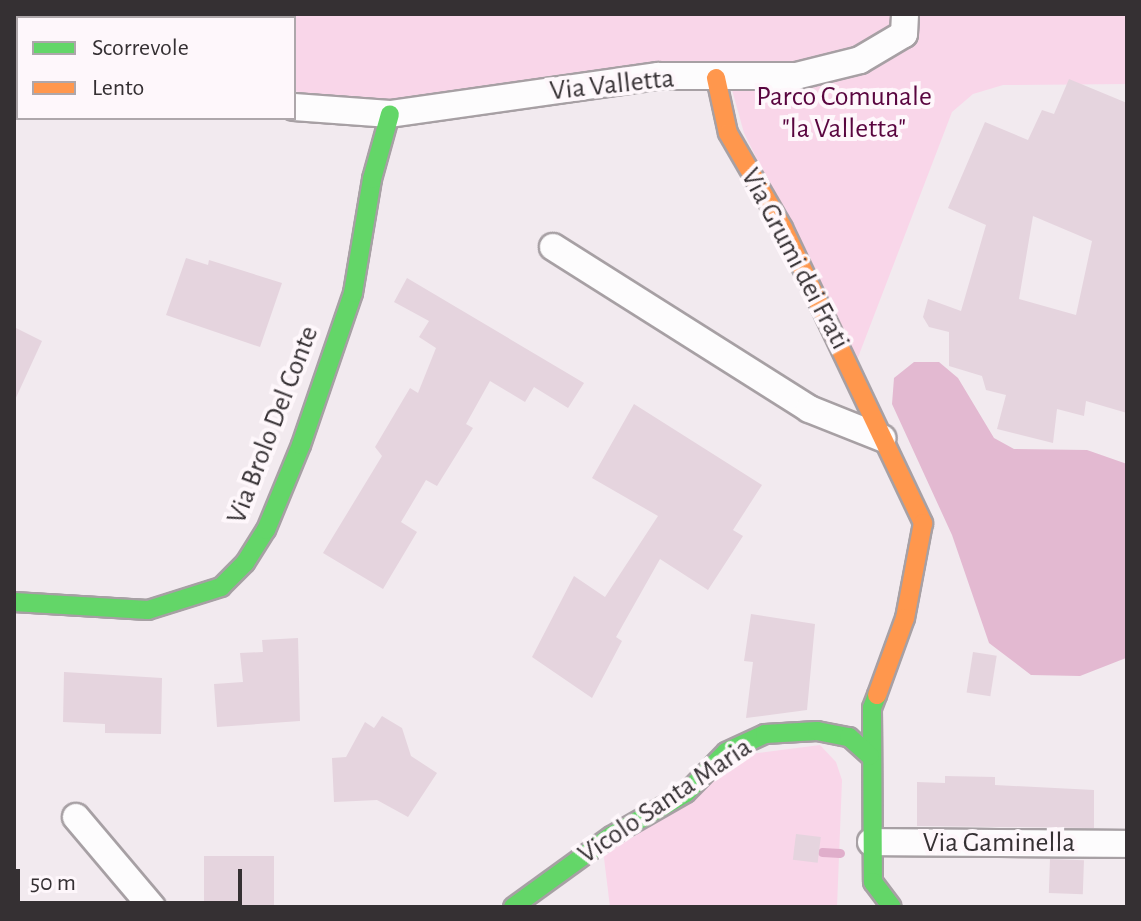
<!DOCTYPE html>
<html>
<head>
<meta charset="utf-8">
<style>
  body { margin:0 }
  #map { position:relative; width:1141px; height:921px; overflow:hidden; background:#f2eaef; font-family:"Alegreya Sans",sans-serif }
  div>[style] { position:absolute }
  .green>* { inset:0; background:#f9d6e9 }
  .forest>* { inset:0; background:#e3b9d1 }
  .stream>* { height:9px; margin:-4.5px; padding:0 4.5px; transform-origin:4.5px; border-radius:4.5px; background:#e0aecb }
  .building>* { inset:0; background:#e5d4de; transform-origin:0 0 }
  .roads { filter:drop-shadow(2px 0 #a7a0a4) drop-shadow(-2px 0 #a7a0a4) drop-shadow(0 2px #a7a0a4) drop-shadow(0 -2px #a7a0a4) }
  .street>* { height:26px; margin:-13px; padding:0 13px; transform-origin:13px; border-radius:13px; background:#fdfcfd }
  .fast>* { height:18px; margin:-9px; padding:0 9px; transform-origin:9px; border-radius:9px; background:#63d668 }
  .slow>* { height:18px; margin:-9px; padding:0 9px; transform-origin:9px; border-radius:9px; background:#ff974d }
  span { translate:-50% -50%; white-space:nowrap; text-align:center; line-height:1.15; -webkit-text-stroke:8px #fef7fb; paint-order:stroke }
  .street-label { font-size:28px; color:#353033 }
  .park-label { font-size:28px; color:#59053f }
  .frame { position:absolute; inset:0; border:16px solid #353033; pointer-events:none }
  .legend { position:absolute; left:16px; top:16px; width:280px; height:104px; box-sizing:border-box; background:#fef7fb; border:2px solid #aea7ab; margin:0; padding:10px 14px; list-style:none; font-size:24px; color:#353033 }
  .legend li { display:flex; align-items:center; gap:16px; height:40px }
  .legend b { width:40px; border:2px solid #aea7ab }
  .scale { position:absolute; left:16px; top:869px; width:226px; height:36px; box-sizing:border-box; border:4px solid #353033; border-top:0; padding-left:10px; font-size:24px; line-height:28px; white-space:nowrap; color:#353033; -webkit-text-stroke:6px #fef7fb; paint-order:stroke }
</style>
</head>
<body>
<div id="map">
  <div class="green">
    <div style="clip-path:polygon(14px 14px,1127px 14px,1127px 84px,1003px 85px,973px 94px,952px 112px,857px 360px,744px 133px,724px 61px,394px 100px,326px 98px,294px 91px,294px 18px,18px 22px)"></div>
    <div style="clip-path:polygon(820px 745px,836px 762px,842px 780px,837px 907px,610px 907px,603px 850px,734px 756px)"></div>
  </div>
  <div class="forest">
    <div style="clip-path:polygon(914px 362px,939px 362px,958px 378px,994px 438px,1014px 449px,1087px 450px,1127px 464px,1126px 658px,1080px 676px,1031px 675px,989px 643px,952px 535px,892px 404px,894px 378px)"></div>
  </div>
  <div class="stream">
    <div style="left:822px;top:852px;width:18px;rotate:3deg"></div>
  </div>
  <div class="building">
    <div style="clip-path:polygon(evenodd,1069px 79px,1127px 103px,1127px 413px,1086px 401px,1084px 416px,1057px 409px,1053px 443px,997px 429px,1006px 395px,986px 390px,982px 376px,949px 366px,949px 332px,929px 327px,923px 317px,928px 299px,961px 311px,986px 225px,948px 208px,985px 122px,1028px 140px,1042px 110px,1054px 114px,1069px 79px,1033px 216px,1092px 241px,1076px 315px,1019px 299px,1033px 216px)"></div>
    <div style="clip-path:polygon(186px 258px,208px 265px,209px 260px,282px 283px,260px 347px,166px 315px)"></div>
    <div style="clip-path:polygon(407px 278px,584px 383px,568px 408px,534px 387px,525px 402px,490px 381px,466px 424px,473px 428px,437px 486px,426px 480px,401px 522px,417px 532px,383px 589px,323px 553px,382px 456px,375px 447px,410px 388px,418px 393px,436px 348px,419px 337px,429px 321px,394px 302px)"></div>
    <div style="clip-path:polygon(14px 327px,42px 341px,14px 402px)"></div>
    <div style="clip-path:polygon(634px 404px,762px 485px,733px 530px,743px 536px,708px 590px,660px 559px,616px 637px,622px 641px,592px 698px,532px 657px,574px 576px,605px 597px,658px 516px,592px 478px)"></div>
    <div style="clip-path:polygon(751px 614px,815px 624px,807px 710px,746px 718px,753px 662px,744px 661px)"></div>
    <div style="clip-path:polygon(298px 638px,300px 721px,217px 727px,214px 684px,243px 682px,240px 653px,263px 652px,262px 640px)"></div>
    <div style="left:973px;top:652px;width:24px;height:41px;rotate:9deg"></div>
    <div style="clip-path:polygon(64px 672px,162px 678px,161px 734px,105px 733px,105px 724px,63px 722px)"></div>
    <div style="clip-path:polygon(382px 716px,402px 728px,411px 756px,437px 773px,408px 817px,377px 800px,334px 802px,332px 758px,346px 757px,365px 722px,374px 728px)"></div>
    <div style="clip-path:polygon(945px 776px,995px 777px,995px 785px,1094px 790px,1094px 828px,917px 826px,917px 782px,945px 783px)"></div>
    <div style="left:796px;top:834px;width:25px;height:26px;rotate:7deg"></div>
    <div style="left:274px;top:856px;width:49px;height:70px;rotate:90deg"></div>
    <div style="left:1050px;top:859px;width:34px;height:34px;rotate:2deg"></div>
  </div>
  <div class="roads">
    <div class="street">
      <div style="left:14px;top:32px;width:4px;rotate:27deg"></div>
      <div style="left:294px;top:107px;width:96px;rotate:4.2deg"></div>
      <div style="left:390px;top:114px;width:271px;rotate:-8.1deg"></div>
      <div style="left:658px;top:76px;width:138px"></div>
      <div style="left:796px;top:76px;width:66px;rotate:-14deg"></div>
      <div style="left:860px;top:60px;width:51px;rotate:-30.6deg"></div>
      <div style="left:904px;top:34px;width:20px;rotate:-87deg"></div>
      <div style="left:553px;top:247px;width:303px;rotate:32.3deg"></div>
      <div style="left:809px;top:409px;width:79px;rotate:21.7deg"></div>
      <div style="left:76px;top:817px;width:118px;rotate:49.8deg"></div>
      <div style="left:871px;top:842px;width:256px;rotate:0.4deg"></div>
    </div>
    <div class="fast">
      <div style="left:14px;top:602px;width:134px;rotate:3.4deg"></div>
      <div style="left:148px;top:610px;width:77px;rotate:-17.5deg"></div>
      <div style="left:221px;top:587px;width:34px;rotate:-45deg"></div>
      <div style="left:245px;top:563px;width:39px;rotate:-58deg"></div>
      <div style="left:266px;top:530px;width:92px;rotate:-67.6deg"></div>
      <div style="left:301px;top:445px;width:161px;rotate:-71.1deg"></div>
      <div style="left:353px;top:293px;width:116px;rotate:-80.5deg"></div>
      <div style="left:372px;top:179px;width:67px;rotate:-74.5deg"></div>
      <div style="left:877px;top:695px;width:14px;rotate:111deg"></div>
      <div style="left:872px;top:708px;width:174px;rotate:89.7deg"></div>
      <div style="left:873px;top:882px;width:31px;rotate:53deg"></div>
      <div style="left:513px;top:907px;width:121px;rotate:-35.9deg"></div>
      <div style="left:611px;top:836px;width:86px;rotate:-29.8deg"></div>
      <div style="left:686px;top:793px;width:57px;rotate:-45.7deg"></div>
      <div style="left:726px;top:752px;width:43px;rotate:-24.8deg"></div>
      <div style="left:765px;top:734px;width:52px;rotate:-3.3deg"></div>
      <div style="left:817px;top:731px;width:33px;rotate:11deg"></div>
      <div style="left:849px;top:737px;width:28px;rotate:42deg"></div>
    </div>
    <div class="slow">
      <div style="left:716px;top:78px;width:56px;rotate:77.7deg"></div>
      <div style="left:728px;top:133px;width:110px;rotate:59.9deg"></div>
      <div style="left:783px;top:228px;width:327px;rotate:64.6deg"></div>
      <div style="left:923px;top:523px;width:97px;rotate:100.7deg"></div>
      <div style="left:905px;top:618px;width:82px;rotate:110deg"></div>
    </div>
  </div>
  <div class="street-label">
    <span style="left:612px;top:85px;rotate:-6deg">Via Valletta</span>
    <span style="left:795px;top:259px;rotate:62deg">Via Grumi dei Frati</span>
    <span style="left:273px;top:425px;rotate:-69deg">Via Brolo Del Conte</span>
    <span style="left:665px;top:801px;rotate:-34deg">Vicolo Santa Maria</span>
    <span style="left:999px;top:843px">Via Gaminella</span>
  </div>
  <div class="park-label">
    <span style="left:844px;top:113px">Parco Comunale<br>"la Valletta"</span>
  </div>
  <div class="frame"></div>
  <ul class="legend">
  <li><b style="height:10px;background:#63d668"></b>Scorrevole</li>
  <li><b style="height:10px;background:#ff974d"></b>Lento</li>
  </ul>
  <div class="scale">50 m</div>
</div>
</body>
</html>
